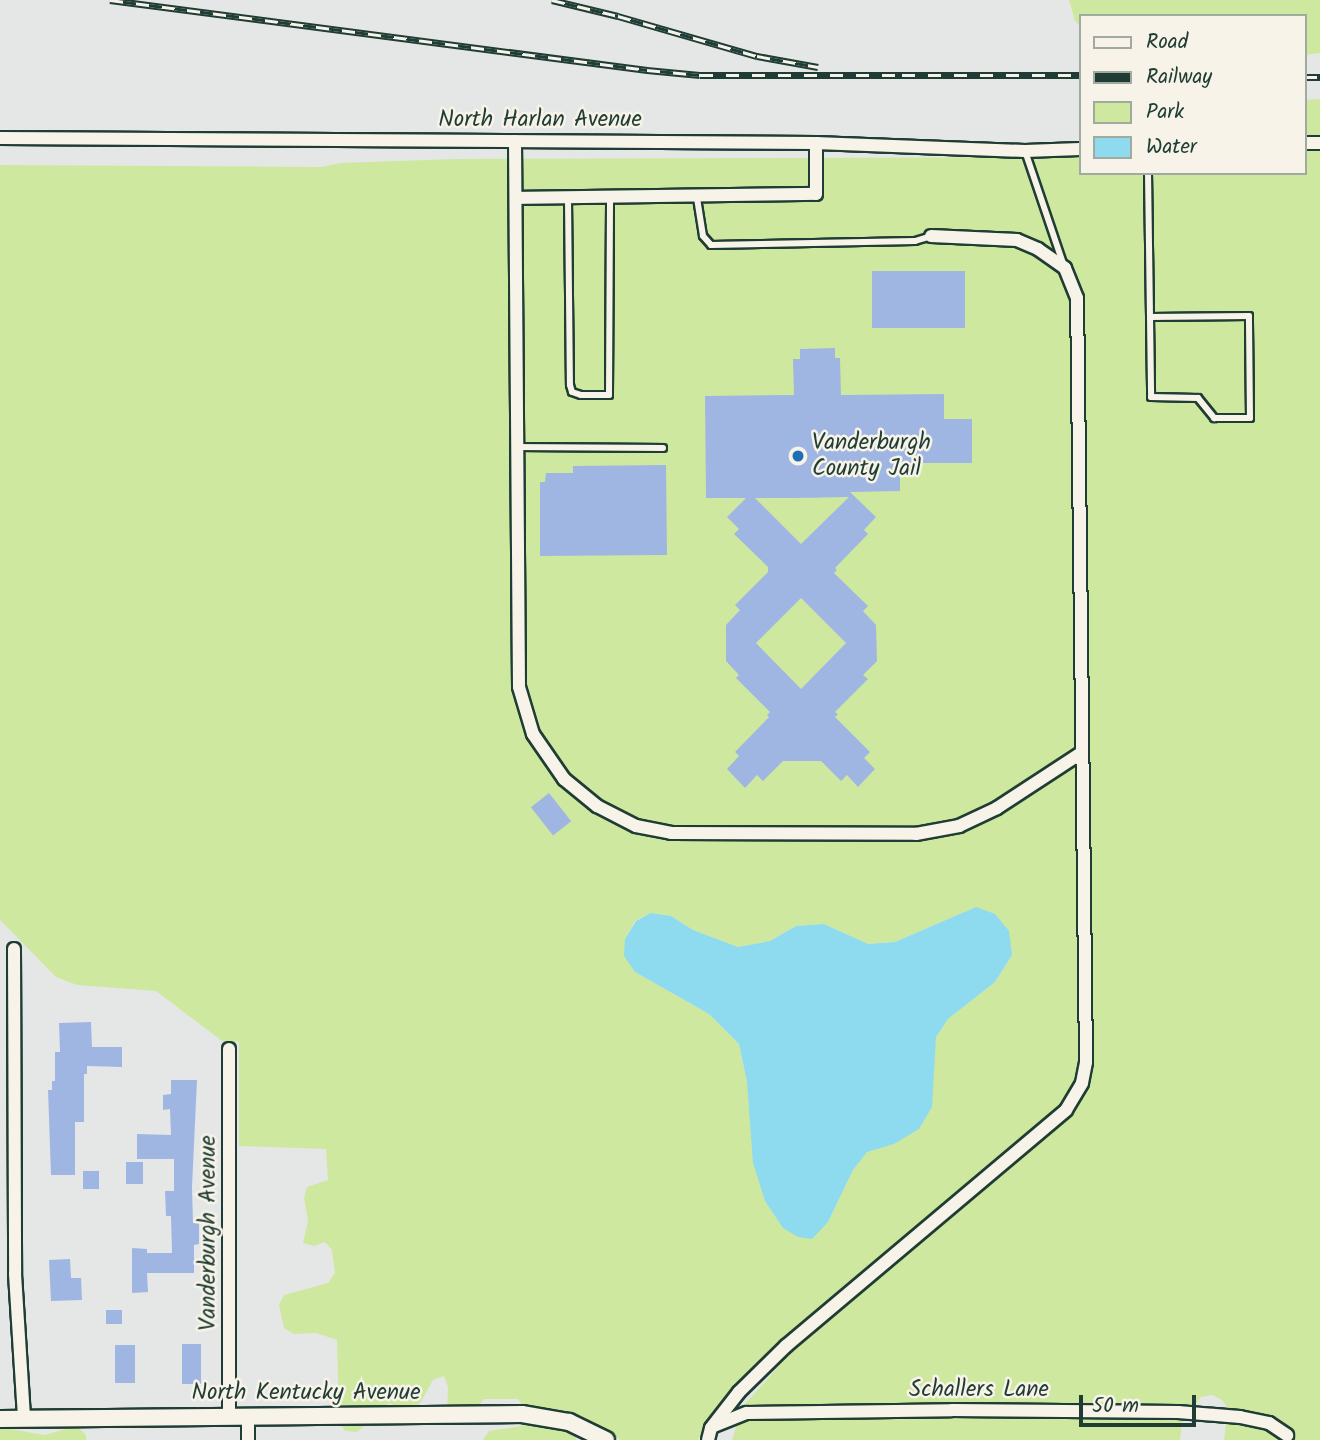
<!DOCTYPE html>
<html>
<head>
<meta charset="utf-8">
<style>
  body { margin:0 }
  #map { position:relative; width:1320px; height:1440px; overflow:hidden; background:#e5e7e7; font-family:Kalam,sans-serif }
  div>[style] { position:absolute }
  .green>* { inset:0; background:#cee99f }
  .water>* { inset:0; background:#8edaee }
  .building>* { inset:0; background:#9fb6e3; transform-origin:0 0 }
  .roads { filter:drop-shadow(2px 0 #1f3d34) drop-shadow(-2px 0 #1f3d34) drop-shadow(0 2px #1f3d34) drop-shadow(0 -2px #1f3d34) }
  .service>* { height:6px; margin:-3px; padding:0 3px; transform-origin:3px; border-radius:3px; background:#f7f3e8 }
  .minor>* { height:12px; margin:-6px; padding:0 6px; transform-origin:6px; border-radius:6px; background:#f7f3e8 }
  .tertiary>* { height:16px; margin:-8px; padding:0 8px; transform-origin:8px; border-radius:8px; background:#f7f3e8 }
  .rail>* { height:7px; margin-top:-3.5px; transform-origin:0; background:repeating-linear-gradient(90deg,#f7f3e8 0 13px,#1f3d34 0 26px); box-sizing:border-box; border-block:2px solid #1f3d34 }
  .dots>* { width:19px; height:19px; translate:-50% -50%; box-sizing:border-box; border:4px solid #f7f3e8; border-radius:50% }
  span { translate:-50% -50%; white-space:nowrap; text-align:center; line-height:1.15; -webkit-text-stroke:5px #f7f3e8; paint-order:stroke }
  .street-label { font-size:23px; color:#1f3d34 }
  .poi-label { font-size:23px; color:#1f3d34 }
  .left { translate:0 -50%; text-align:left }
  .legend { position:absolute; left:1079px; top:14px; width:228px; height:161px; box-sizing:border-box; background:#f7f3e8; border:2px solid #a1aaa0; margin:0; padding:9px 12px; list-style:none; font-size:21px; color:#1f3d34 }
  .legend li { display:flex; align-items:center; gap:14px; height:35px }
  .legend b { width:35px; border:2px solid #a1aaa0 }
  .scale { position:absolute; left:1079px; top:1395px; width:117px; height:32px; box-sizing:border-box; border:4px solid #1f3d34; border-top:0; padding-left:9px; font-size:21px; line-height:24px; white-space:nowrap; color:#1f3d34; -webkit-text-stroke:5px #f7f3e8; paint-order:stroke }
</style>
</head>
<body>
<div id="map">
  <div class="green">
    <div style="clip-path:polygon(1069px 0,1320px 0,1320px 53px,1304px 55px,1304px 16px,1080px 16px,1080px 26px,1075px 21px)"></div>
    <div style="clip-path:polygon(evenodd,1320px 99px,1320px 1440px,1224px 1440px,1228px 1408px,1222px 1400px,1212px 1395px,1201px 1397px,1182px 1422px,1180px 1440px,732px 1440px,742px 1407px,780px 1365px,782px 1354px,772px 1348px,713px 1414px,698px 1440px,620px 1440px,610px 1432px,579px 1429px,576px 1440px,483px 1440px,489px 1431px,522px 1426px,529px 1416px,518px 1399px,484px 1399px,477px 1407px,447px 1410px,448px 1387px,444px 1376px,433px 1380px,418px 1407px,409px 1414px,389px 1403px,357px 1432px,345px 1431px,339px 1421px,337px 1340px,316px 1333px,294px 1334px,284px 1328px,279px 1305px,284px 1295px,328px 1283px,335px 1273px,332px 1250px,325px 1242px,314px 1246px,303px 1243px,308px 1221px,304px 1198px,307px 1187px,328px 1180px,326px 1149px,239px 1146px,239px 1042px,222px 1041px,156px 991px,77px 985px,56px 977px,0 920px,0 165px,322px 167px,340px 163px,454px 159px,1080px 157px,1080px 173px,1304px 173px,1304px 100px,1320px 99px,976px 907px,1012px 955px,995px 982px,948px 1019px,936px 1037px,934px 1060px,894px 1144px,867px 1151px,853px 1170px,828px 1222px,747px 1082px,739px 1044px,709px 1014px,635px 972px,625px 939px,635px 921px,651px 913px,671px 916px,693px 930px,738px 947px,770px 941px,796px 926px,824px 924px,868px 944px,895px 942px,976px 907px)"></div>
    <div style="clip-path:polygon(77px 1426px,86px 1435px,86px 1440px,0 1440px,0 1427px,44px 1435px)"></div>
  </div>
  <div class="water">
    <div style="clip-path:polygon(976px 907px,995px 914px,1009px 931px,1012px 955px,995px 982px,948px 1019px,936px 1037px,932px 1107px,919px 1129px,894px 1144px,867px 1152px,853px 1170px,828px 1222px,812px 1239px,798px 1237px,783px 1228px,765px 1201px,753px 1163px,747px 1082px,739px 1044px,709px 1014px,635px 972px,624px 956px,625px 939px,636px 921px,651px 913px,671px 916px,693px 930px,738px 947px,770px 941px,796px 926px,824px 924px,868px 944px,895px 942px)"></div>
  </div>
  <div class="building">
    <div style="left:965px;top:271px;width:57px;height:93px;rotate:90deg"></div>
    <div style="clip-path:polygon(evenodd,835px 348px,835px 358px,840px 358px,841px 395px,944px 394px,944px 419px,972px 419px,972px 463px,900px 463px,900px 491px,850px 492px,876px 517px,864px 530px,868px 534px,835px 568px,837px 570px,834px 573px,868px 606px,863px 611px,876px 625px,877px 661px,863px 675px,868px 679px,835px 712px,838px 714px,835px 717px,870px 752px,864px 758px,875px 769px,858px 787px,847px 775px,841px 781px,821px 761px,783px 761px,763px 781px,757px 775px,745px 788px,727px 769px,739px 756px,735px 752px,769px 717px,767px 715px,770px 712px,736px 678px,739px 675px,726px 661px,726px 625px,740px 610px,735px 605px,768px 572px,768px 567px,734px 534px,739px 529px,727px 517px,746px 498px,706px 498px,705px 396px,794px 395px,793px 359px,800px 359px,800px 349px,835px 348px,849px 497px,801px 544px,755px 498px,796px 498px,849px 497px,835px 348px,801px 598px,846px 643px,801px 689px,756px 643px,801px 598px)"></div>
    <div style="clip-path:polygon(666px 465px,667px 555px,540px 556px,540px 482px,545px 482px,546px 473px,573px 473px,573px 466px)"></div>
    <div style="left:549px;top:793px;width:36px;height:23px;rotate:52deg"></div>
    <div style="clip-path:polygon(91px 1022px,92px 1047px,122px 1047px,122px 1067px,87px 1066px,87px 1074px,84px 1074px,84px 1122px,75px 1122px,75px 1175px,51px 1175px,48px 1090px,52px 1090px,52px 1081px,55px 1081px,55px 1052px,60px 1052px,59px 1023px)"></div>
    <div style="clip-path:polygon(171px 1080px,197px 1080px,192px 1187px,193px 1223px,199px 1223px,199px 1244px,194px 1245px,194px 1273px,147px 1273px,148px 1292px,132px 1293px,132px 1248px,147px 1249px,147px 1253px,172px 1253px,171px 1216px,166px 1216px,165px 1191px,174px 1191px,174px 1159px,137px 1159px,137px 1134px,171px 1135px,170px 1109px,163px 1110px,163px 1095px,171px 1094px)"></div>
    <div style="left:126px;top:1162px;width:17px;height:22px"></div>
    <div style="left:83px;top:1171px;width:16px;height:18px"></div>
    <div style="clip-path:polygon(70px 1259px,71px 1278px,81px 1278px,82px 1300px,51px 1301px,49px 1260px)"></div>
    <div style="left:106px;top:1310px;width:16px;height:14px"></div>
    <div style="left:182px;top:1344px;width:19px;height:40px"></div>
    <div style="left:115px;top:1345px;width:20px;height:38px"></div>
  </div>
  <div class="roads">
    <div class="service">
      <div style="left:1025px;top:151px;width:118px;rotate:71.3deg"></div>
      <div style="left:1148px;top:173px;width:224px;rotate:89.2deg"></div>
      <div style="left:1151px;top:397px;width:47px;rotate:1.2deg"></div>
      <div style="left:1198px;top:398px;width:26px;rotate:51deg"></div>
      <div style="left:1214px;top:418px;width:36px"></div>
      <div style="left:1250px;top:418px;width:102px;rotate:-90.6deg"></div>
      <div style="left:1249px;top:316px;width:99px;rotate:179.4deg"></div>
      <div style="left:697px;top:198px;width:38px;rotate:81deg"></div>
      <div style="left:703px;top:236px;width:12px;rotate:48deg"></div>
      <div style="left:711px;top:245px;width:204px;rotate:-1.1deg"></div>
      <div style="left:915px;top:241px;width:17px;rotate:-17deg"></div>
      <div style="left:568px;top:199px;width:186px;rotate:89.4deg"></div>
      <div style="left:570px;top:385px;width:7px;rotate:74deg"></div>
      <div style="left:572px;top:392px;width:9px;rotate:18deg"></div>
      <div style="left:581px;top:395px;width:28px"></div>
      <div style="left:609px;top:395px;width:197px;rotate:-89.7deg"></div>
      <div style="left:517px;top:447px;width:146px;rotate:0.4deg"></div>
    </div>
    <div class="minor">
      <div style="left:0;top:138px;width:816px;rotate:0.35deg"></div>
      <div style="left:816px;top:143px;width:209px;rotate:2.2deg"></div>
      <div style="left:1025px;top:151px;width:55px;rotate:-2.1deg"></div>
      <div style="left:515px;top:141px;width:546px;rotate:89.58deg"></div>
      <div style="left:519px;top:687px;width:49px;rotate:73.4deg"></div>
      <div style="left:533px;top:734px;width:55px;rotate:55.4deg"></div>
      <div style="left:564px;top:779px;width:43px;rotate:39.3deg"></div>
      <div style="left:597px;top:806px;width:44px;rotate:27.1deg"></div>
      <div style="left:636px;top:826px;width:36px;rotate:11deg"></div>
      <div style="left:671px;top:833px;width:245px;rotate:0.2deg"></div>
      <div style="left:916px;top:834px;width:44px;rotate:-10.5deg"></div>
      <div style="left:959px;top:826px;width:42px;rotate:-25.3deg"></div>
      <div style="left:997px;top:808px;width:100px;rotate:-33.2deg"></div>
      <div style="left:1304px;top:143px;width:16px"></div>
      <div style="left:516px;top:198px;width:300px;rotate:-0.8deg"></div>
      <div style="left:816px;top:194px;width:51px;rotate:-90deg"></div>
      <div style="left:14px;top:949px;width:325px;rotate:89.8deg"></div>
      <div style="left:15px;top:1274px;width:145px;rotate:86.4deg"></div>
      <div style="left:229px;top:1049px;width:367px;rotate:90deg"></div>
      <div style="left:248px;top:1417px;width:23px;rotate:90deg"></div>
      <div style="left:714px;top:1426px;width:35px;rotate:-22deg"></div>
      <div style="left:747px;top:1413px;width:205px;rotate:-0.8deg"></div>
      <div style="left:952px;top:1410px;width:226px;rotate:0.5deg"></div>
      <div style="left:1178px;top:1412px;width:62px;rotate:4.6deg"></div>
      <div style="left:1240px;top:1417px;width:30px;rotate:12deg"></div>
      <div style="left:1269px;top:1423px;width:22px;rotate:34deg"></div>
      <div style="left:708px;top:1440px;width:12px;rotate:-76deg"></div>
      <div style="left:711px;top:1428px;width:46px;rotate:-52.1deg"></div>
      <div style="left:739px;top:1392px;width:66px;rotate:-44.4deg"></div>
      <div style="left:786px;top:1346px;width:366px;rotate:-40.1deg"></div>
      <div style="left:1066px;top:1110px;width:31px;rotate:-59deg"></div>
      <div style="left:1082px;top:1083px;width:21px;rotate:-79deg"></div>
      <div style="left:1086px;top:1062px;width:764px;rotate:-90.67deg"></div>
      <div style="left:1077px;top:298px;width:32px;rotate:-112deg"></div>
      <div style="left:1065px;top:268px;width:33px;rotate:-145deg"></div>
      <div style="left:1038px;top:249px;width:23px;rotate:-157deg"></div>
      <div style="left:1017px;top:240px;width:86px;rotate:-177.3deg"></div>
    </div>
    <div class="tertiary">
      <div style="left:0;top:1419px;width:522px;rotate:-0.55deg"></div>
      <div style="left:522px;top:1414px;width:48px;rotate:9.7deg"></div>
      <div style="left:569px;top:1422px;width:41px;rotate:25.9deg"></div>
    </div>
  </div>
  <div class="rail">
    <div style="left:110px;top:0;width:542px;rotate:7.43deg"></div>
    <div style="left:647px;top:70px;width:53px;rotate:5.4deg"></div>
    <div style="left:700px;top:75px;width:212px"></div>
    <div style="left:552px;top:0;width:68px;rotate:13.6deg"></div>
    <div style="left:618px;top:16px;width:145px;rotate:16.1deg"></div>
    <div style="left:757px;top:56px;width:62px;rotate:10.2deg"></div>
    <div style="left:902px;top:75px;width:178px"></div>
    <div style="left:1304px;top:77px;width:16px"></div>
  </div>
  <div class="dots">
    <div style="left:798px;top:456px;background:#1f6fb2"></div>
  </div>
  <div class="street-label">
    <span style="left:540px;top:120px">North Harlan Avenue</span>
    <span style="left:209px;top:1233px;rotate:-90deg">Vanderburgh Avenue</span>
    <span style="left:979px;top:1390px">Schallers Lane</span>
    <span style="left:306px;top:1393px">North Kentucky Avenue</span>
  </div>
  <div class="poi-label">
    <span class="left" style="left:812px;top:456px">Vanderburgh<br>County Jail</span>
  </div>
  <ul class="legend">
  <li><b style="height:9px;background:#f7f3e8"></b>Road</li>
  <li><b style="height:9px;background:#1f3d34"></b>Railway</li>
  <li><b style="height:19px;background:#cee99f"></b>Park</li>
  <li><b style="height:19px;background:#8edaee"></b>Water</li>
  </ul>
  <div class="scale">50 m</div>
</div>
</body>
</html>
